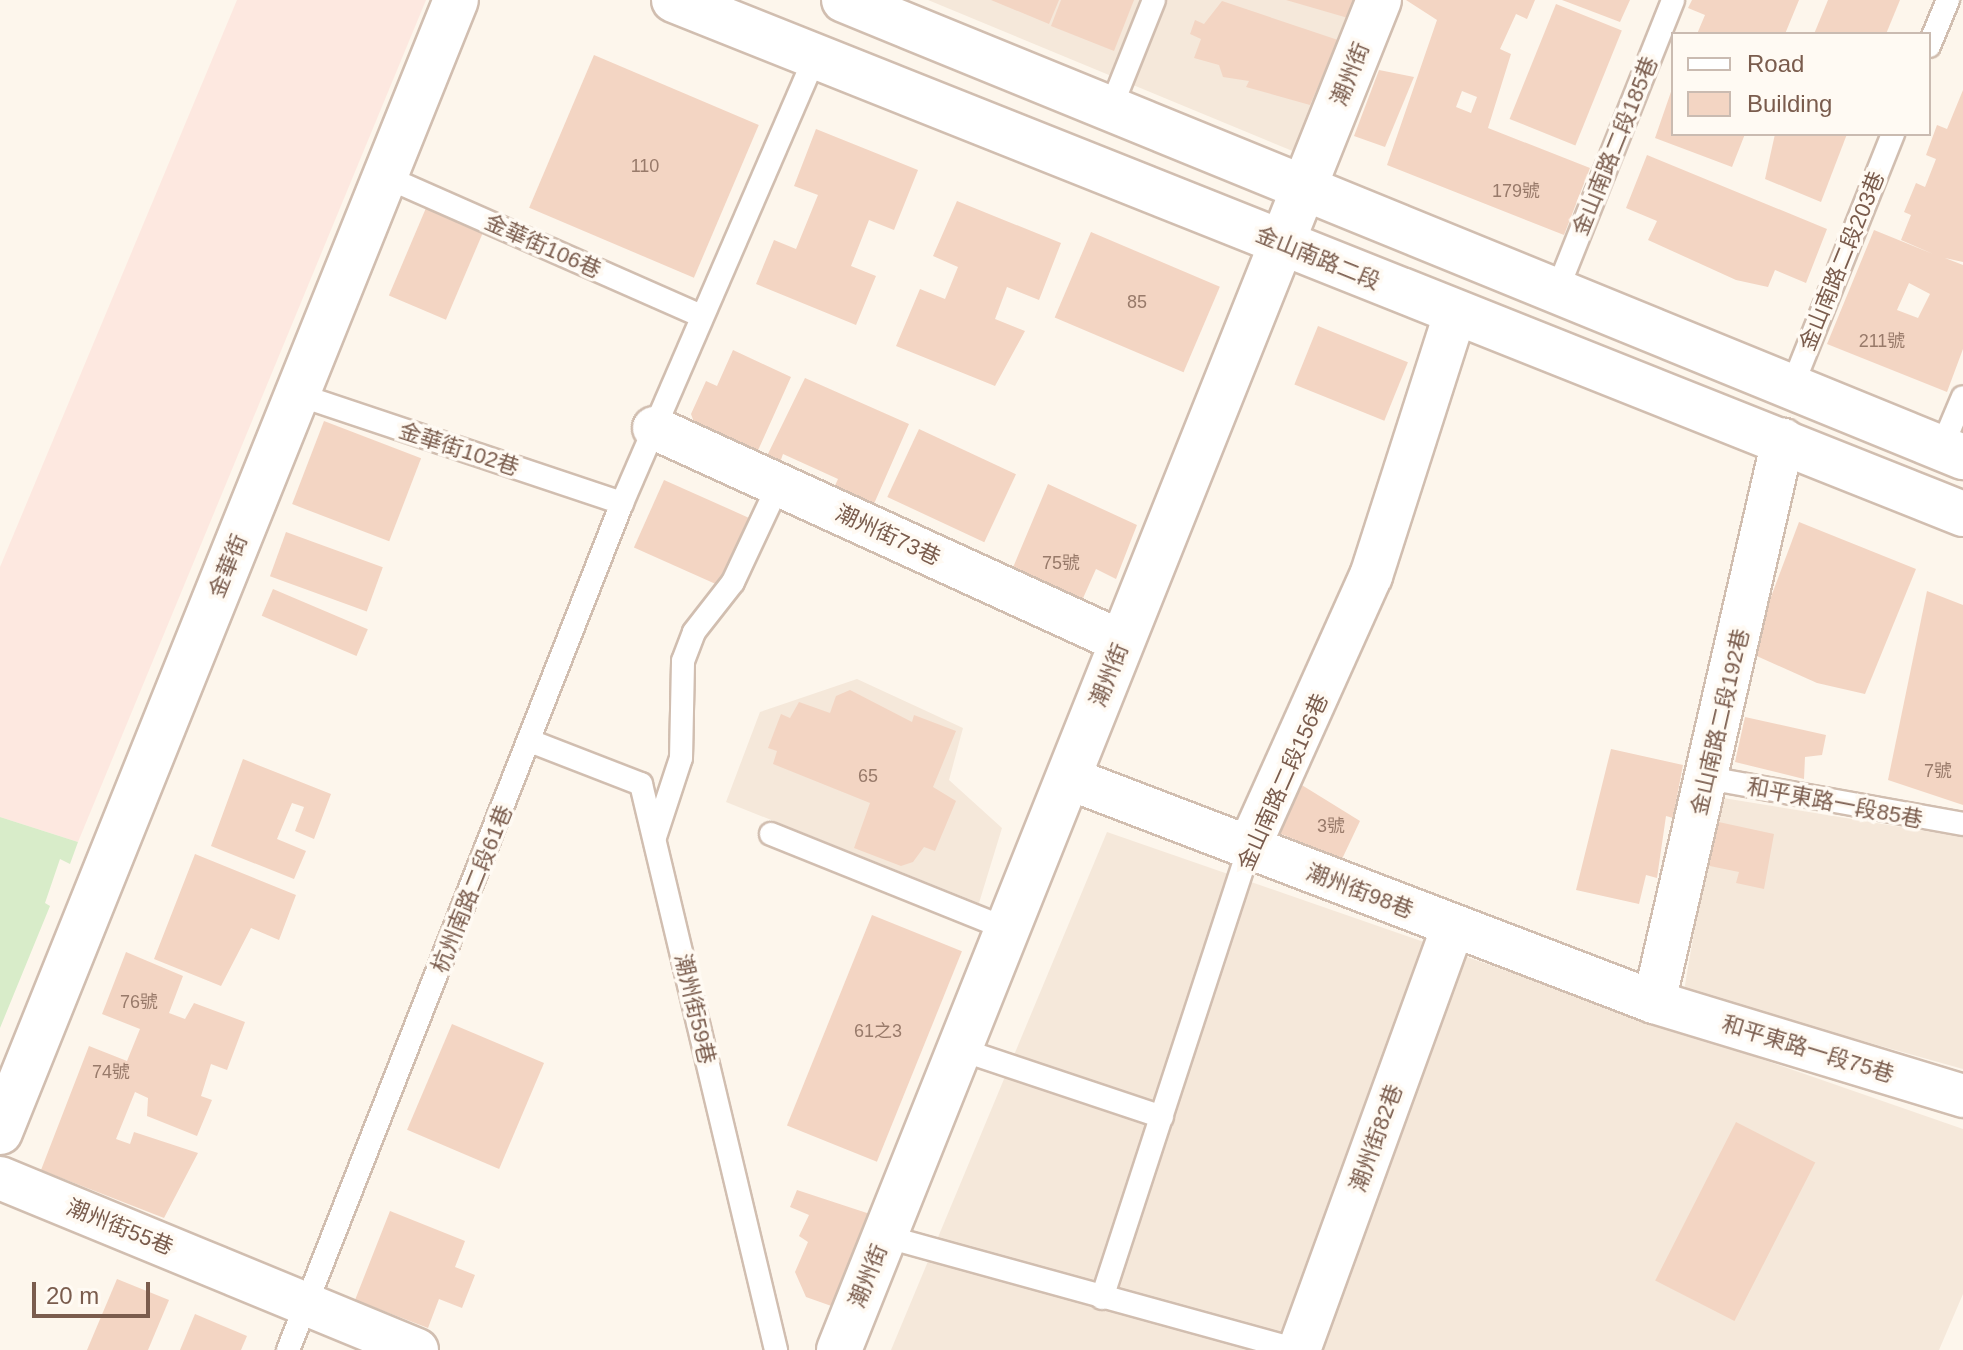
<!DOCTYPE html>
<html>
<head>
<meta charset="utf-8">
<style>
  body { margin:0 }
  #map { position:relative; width:1963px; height:1350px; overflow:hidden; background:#fdf6ec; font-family:Helvetica,"Noto Sans TC",sans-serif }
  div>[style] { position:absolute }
  .residential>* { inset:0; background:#f5e8da }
  .commercial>* { inset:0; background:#fde8e0 }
  .green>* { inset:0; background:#d8ecc9 }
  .building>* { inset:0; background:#f3d5c3; transform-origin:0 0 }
  .roads { filter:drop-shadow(2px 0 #d1beb0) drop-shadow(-2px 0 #d1beb0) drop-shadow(0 2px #d1beb0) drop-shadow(0 -2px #d1beb0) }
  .service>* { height:22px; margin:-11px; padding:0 11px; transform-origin:11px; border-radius:11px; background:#fff }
  .minor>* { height:42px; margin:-21px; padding:0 21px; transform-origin:21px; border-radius:21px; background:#fff }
  .tertiary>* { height:44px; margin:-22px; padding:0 22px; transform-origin:22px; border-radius:22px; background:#fff }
  .secondary>* { height:44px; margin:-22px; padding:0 22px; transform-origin:22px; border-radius:22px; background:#fff }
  span { translate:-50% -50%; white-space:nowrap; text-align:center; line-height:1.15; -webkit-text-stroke:7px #fffaf3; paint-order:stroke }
  .number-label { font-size:18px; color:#987a6a }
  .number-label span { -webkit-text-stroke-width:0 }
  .street-label { font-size:22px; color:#7a5c4d }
  .legend { position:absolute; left:1671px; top:32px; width:260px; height:104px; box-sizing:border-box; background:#fffaf3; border:2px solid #cabbb1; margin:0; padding:10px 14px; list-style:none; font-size:24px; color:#7a5c4d }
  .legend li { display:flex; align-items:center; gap:16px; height:40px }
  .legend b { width:40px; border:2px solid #cabbb1 }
  .scale { position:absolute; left:32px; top:1282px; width:118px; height:36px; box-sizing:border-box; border:4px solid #7a5c4d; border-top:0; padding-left:10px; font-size:24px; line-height:28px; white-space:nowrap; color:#7a5c4d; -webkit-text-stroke:6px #fffaf3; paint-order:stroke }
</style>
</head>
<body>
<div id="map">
  <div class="residential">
    <div style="clip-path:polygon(928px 0,1355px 0,1295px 152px)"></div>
    <div style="clip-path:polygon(857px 679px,963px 728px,949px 780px,1002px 828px,979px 903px,726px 802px,760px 712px)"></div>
    <div style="clip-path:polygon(1717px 797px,1963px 837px,1963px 1069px,1684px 991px)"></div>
    <div style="clip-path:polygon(1107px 832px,1963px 1129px,1963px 1294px,1939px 1350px,891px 1350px)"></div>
  </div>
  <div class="commercial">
    <div style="clip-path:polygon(237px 0,426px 0,78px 842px,0 817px,0 567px)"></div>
  </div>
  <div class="green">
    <div style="clip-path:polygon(0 817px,78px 842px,70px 864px,60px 859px,45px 903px,50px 906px,0 1028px)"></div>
  </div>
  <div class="building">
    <div style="clip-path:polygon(991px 0,1059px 0,1049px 24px)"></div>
    <div style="clip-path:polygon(1061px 0,1134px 0,1114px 51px,1051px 26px)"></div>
    <div style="clip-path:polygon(1286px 0,1355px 0,1348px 18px)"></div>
    <div style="clip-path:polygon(evenodd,1406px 0,1535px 0,1527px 19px,1516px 14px,1500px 49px,1511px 54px,1488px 128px,1590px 168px,1564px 235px,1387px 165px,1437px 20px,1406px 0,1462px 91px,1477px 97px,1471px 113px,1456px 107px,1462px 91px)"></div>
    <div style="clip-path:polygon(1562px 0,1630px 0,1620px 22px)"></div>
    <div style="clip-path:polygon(1692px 0,1799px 0,1785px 34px,1697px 34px,1705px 15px,1688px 8px)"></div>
    <div style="clip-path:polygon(1828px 0,1900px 0,1886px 34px,1814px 34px)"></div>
    <div style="clip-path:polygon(1222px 1px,1338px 40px,1310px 105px,1246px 87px,1249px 81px,1223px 77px,1219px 65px,1194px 58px,1201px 39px,1190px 34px,1195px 20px,1204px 24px)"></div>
    <div style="left:1556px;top:4px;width:71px;height:124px;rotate:22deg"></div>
    <div style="left:594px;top:55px;width:179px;height:166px;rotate:23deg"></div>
    <div style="clip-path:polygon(1379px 70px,1414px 77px,1385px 147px,1354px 136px)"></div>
    <div style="clip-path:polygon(1673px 86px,1673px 134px,1745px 134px,1732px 167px,1655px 138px)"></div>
    <div style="clip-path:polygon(evenodd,1963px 90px,1963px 262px,1945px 258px,1963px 265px,1963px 349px,1947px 392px,1827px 344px,1874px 230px,1933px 254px,1901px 240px,1911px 215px,1904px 212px,1916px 183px,1925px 187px,1936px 159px,1926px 155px,1937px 125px,1947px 129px,1963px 90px,1909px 283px,1930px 294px,1918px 318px,1897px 310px,1909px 283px)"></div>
    <div style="clip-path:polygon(816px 129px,918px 170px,894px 230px,869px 220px,851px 266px,876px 276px,856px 325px,756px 284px,774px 240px,796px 249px,818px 195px,794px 186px)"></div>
    <div style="clip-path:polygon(1775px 134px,1847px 134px,1821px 202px,1765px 179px)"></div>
    <div style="clip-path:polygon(1647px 155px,1827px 229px,1806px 283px,1775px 270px,1768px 287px,1736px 280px,1648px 240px,1657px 221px,1626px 208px)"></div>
    <div style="clip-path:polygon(957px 201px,1061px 243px,1039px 300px,1007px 287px,995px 319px,1025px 331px,995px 386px,896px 346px,920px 289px,945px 299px,958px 267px,933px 256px)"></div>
    <div style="left:426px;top:208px;width:62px;height:95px;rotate:23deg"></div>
    <div style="left:1091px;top:232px;width:140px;height:93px;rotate:23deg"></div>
    <div style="left:1318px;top:326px;width:97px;height:63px;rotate:22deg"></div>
    <div style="clip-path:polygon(733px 350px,791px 377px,755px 457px,697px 431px,691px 414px,706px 381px,717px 386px)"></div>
    <div style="clip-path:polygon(805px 378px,909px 424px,873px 506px,832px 492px,838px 479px,783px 454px,778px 468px,764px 462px)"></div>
    <div style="left:324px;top:421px;width:104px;height:89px;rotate:21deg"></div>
    <div style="left:919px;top:429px;width:107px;height:75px;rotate:25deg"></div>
    <div style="left:664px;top:480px;width:95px;height:74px;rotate:24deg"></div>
    <div style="clip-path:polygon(1048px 484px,1137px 525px,1116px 579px,1096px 569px,1080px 605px,1009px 577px)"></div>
    <div style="clip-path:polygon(1799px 522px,1916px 569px,1865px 694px,1817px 683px,1750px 653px)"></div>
    <div style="left:286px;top:532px;width:103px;height:47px;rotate:20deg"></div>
    <div style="left:273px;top:589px;width:103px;height:29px;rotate:23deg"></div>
    <div style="clip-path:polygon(1927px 591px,1963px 605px,1963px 805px,1888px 780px)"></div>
    <div style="clip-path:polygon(850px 690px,912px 722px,914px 715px,956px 731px,933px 787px,956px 801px,935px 851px,924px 847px,913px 862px,901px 866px,854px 848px,870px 803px,773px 764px,777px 751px,768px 748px,781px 714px,790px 718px,799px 702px,830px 713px,836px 696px)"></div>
    <div style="clip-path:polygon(1745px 717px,1826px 735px,1822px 755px,1805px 757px,1804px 779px,1735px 762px)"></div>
    <div style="clip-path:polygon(1611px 749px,1683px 765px,1673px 818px,1666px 816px,1657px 878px,1646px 875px,1639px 904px,1576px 890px)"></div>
    <div style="clip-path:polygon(243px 759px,331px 794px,314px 839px,295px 831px,304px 807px,292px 803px,277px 839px,306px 851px,294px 879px,211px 846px)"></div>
    <div style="clip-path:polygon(1292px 779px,1360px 821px,1342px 859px,1269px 829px)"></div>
    <div style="clip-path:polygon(1714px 821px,1774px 834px,1764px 889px,1736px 883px,1739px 872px,1705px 865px)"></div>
    <div style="clip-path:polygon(195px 854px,296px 895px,279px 940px,251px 928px,221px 986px,154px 959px)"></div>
    <div style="left:872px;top:915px;width:97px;height:227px;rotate:22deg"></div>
    <div style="clip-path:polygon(126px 952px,183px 976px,169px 1013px,185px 1019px,194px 1003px,245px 1022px,227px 1070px,211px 1064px,201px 1096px,212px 1100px,197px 1136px,147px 1116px,148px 1098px,135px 1092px,116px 1139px,130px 1144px,134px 1132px,198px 1153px,164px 1218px,41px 1170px,89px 1046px,127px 1061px,140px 1029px,102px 1014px)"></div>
    <div style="left:452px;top:1024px;width:100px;height:115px;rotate:23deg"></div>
    <div style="left:1736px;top:1122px;width:89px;height:178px;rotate:27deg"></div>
    <div style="clip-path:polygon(797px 1190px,870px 1214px,837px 1308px,806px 1297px,795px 1272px,808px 1242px,799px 1236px,809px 1215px,790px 1207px)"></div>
    <div style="clip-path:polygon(390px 1211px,465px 1241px,455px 1267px,475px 1275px,462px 1308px,439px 1299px,428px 1328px,355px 1300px)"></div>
    <div style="clip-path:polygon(117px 1279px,169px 1300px,148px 1350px,87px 1350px)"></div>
    <div style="clip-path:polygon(195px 1314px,247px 1336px,241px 1350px,180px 1350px)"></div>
  </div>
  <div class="roads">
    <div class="service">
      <div style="left:1929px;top:46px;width:50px;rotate:-67.6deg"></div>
      <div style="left:1110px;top:110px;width:118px;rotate:-68.2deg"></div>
      <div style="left:384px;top:176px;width:347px;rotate:23.8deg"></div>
      <div style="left:1556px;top:293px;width:315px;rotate:-68.2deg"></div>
      <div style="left:1791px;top:389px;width:275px;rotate:-68.2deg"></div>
      <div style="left:296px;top:394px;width:344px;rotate:18.5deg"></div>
      <div style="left:1941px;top:449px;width:56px;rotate:-67.1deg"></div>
      <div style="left:530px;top:741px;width:119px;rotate:21.2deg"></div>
      <div style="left:641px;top:784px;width:582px;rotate:76.58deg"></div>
      <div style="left:1708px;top:778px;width:259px;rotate:10.2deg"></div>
      <div style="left:771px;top:834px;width:254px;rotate:21.9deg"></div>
      <div style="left:655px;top:837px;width:83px;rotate:-71.8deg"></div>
      <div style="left:681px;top:758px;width:97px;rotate:-88.8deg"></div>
      <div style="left:683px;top:661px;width:31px;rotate:-69deg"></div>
      <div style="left:694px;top:632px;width:63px;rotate:-52deg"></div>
      <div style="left:733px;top:582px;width:108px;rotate:-64.9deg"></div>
      <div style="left:959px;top:1049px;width:214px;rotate:18.5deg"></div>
      <div style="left:884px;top:1236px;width:429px;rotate:15.4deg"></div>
      <div style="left:1102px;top:1298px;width:474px;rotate:-71.9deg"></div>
      <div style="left:288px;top:1350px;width:910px;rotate:-68.48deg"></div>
      <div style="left:622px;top:503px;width:488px;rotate:-66.6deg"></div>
    </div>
    <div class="minor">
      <div style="left:654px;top:428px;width:515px;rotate:24.57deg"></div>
      <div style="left:1068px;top:778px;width:627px;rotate:20.92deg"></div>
      <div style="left:1654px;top:1002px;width:323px;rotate:16.9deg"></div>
      <div style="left:1249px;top:847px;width:297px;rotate:-65.8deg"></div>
      <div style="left:1371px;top:576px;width:275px;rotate:-72.2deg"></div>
      <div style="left:1654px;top:1002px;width:577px;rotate:-77.07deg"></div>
      <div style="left:0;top:1178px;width:451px;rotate:22.4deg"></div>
      <div style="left:1299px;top:1350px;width:450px;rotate:-70deg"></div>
    </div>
    <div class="tertiary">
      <div style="left:0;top:1132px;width:1220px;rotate:-68.06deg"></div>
      <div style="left:839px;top:1350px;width:1454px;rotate:-68.2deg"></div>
    </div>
    <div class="secondary">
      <div style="left:674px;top:0;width:1388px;rotate:21.74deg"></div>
      <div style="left:844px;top:0;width:1209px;rotate:22.22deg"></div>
    </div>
  </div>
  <div class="number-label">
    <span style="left:645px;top:166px">110</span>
    <span style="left:1516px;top:191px">179號</span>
    <span style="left:1137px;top:302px">85</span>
    <span style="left:1882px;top:341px">211號</span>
    <span style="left:1061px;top:563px">75號</span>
    <span style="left:1938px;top:771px">7號</span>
    <span style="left:868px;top:776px">65</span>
    <span style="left:1331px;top:826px">3號</span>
    <span style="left:139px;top:1002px">76號</span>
    <span style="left:878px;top:1031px">61之3</span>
    <span style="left:111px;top:1072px">74號</span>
  </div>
  <div class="street-label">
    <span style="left:1350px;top:74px;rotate:-68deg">潮州街</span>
    <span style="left:1615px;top:146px;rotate:-68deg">金山南路二段185巷</span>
    <span style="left:543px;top:246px;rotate:24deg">金華街106巷</span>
    <span style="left:1318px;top:258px;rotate:22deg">金山南路二段</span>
    <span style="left:1842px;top:261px;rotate:-68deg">金山南路二段203巷</span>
    <span style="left:459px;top:449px;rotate:18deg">金華街102巷</span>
    <span style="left:888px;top:535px;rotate:25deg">潮州街73巷</span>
    <span style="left:228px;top:566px;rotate:-68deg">金華街</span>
    <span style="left:1109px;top:675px;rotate:-68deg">潮州街</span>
    <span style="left:1720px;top:722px;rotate:-77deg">金山南路二段192巷</span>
    <span style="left:1283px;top:782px;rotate:-66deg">金山南路二段156巷</span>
    <span style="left:1835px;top:803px;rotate:11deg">和平東路一段85巷</span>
    <span style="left:472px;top:889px;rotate:-68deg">杭州南路二段61巷</span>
    <span style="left:1360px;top:891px;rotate:21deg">潮州街98巷</span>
    <span style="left:695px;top:1009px;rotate:77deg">潮州街59巷</span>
    <span style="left:1808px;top:1049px;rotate:17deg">和平東路一段75巷</span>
    <span style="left:1376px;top:1138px;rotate:-70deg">潮州街82巷</span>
    <span style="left:120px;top:1227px;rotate:22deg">潮州街55巷</span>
    <span style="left:868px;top:1276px;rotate:-68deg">潮州街</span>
  </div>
  <ul class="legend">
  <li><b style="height:10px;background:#fff"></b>Road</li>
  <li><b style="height:22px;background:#f3d5c3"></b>Building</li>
  </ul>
  <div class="scale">20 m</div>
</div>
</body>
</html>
